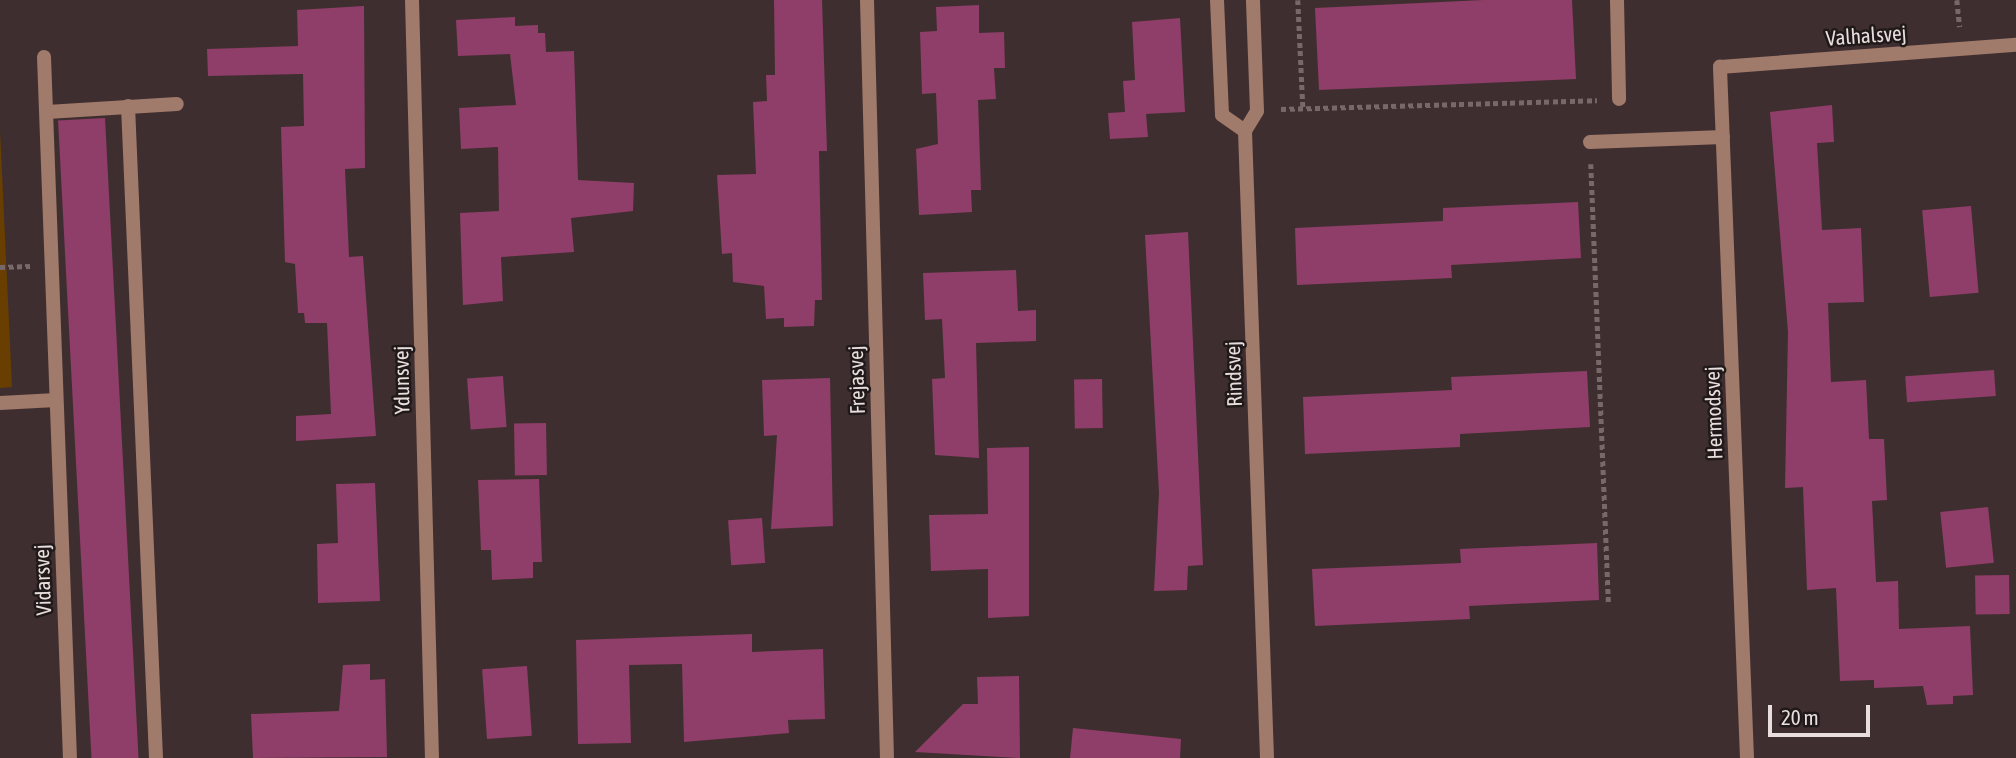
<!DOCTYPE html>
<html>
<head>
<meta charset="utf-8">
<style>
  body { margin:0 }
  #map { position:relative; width:2016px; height:758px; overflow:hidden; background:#3f2e2f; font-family:"Asap Condensed",sans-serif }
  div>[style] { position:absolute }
  .green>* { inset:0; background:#693f01 }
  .building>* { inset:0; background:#8e3e68; transform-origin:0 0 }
  .path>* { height:4.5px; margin-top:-2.25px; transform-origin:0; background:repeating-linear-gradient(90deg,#776869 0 5px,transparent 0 8.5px) }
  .lane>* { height:14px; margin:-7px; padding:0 7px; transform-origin:7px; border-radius:7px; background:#a07a6b }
  .street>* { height:14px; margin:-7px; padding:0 7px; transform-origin:7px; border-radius:7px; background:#a07a6b }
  span { translate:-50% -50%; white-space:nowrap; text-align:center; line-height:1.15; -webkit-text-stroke:5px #201919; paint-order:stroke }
  .street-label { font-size:21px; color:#e9dede }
  .scale { position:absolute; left:1768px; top:705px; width:102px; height:32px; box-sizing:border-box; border:4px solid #e9dede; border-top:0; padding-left:9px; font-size:21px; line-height:24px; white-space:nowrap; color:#e9dede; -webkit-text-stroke:5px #201919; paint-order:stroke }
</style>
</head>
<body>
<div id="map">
  <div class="green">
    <div style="clip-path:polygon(0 131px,12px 387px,0 388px)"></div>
  </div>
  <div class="building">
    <div style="clip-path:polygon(774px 0,822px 0,827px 151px,819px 151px,822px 300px,815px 300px,814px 326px,784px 327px,784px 318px,766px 319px,764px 286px,733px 282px,732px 253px,722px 254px,717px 175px,756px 174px,753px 102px,767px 101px,766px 75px,775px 75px)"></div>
    <div style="clip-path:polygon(1483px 0,1572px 0,1576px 79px,1319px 90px,1315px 8px)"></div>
    <div style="clip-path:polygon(979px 5px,979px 33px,1004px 32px,1005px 68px,994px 68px,996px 99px,978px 100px,981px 190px,971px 190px,972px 212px,919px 215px,916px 149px,938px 144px,936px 93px,922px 94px,920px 32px,937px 31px,936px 7px)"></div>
    <div style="clip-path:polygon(364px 6px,365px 168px,345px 169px,349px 257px,363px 256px,376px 436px,296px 441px,296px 416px,331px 414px,327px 323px,305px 323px,304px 313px,298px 313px,295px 264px,285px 262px,281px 127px,304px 126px,303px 74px,208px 76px,207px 49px,298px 46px,297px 10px)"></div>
    <div style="clip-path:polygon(515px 17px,515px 26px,538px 25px,538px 33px,545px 33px,546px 52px,574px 51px,578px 180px,634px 183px,633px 211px,571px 218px,574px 252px,501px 257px,503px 301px,463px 305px,460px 213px,499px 211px,498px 147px,461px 149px,459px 108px,516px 105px,510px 54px,458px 56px,456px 20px)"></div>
    <div style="clip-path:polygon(1180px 18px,1185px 112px,1146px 114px,1148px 137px,1110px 139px,1108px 113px,1125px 112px,1123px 81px,1135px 80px,1132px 22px)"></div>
    <div style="clip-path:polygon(1832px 105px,1834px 142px,1817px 143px,1822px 230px,1861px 228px,1864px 302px,1828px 303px,1831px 382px,1866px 380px,1869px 439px,1884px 439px,1887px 500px,1872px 501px,1876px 582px,1898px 581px,1899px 629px,1970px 626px,1973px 695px,1953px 696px,1953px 704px,1927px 705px,1923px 686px,1874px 688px,1874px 680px,1840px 681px,1836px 588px,1807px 590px,1803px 487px,1785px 488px,1788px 332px,1770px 112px)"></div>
    <div style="left:105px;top:118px;width:641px;height:47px;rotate:87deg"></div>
    <div style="clip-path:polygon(1578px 202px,1581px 258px,1451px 265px,1452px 278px,1297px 285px,1295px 228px,1443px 221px,1443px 208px)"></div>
    <div style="left:1971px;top:206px;width:87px;height:49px;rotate:85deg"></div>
    <div style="clip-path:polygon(1188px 232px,1203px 565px,1188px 566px,1187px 590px,1154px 591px,1159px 493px,1145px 235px)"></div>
    <div style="clip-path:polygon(1016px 270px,1018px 311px,1036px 310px,1036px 341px,976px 343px,979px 458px,935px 455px,932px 379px,945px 378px,942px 319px,925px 320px,923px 273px)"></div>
    <div style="left:1994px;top:370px;width:26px;height:89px;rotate:86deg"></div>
    <div style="clip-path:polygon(1587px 371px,1590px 427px,1460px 434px,1460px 447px,1305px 454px,1303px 397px,1452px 390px,1451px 377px)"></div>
    <div style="left:503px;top:376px;width:51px;height:36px;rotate:86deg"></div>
    <div style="clip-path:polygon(830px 378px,833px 526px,771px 529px,777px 435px,764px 436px,762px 380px)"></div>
    <div style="left:1102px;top:379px;width:49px;height:28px;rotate:89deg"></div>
    <div style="left:546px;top:423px;width:52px;height:32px;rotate:89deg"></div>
    <div style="clip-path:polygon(1029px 447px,1029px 616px,988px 618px,988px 569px,931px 571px,929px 515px,988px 514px,987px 448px)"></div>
    <div style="clip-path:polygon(539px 479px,542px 562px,533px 562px,533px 578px,492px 580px,491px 550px,481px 550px,478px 480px)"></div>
    <div style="clip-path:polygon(375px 483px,380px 601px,318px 603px,317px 544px,338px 543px,336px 484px)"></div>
    <div style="left:1988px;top:507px;width:56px;height:48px;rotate:84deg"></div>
    <div style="left:762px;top:518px;width:45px;height:34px;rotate:86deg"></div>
    <div style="clip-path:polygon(1597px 543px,1599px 600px,1469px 606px,1470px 619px,1315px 626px,1312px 569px,1461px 563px,1460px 549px)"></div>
    <div style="left:2009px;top:575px;width:39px;height:34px;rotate:89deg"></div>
    <div style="clip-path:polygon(752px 634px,752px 652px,823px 649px,825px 719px,788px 720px,789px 733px,684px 742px,682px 664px,629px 665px,631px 743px,578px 744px,576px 640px)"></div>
    <div style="clip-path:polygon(370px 664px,370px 680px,385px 679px,387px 757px,253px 758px,251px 714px,339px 711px,343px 665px)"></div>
    <div style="left:527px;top:666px;width:70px;height:45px;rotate:86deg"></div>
    <div style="clip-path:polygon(1019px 676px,1020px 758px,915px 752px,963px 704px,978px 704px,977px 677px)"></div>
    <div style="clip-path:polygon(1073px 728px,1181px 739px,1180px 758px,1070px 758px)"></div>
  </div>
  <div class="path">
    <div style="left:1298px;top:0;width:108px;rotate:87.3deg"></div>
    <div style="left:1957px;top:0;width:27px;rotate:84deg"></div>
    <div style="left:1281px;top:109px;width:316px;rotate:-1.6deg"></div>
    <div style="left:1591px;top:164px;width:441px;rotate:87.7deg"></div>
    <div style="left:0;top:267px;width:30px;rotate:-2deg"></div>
  </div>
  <div class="lane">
    <div style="left:1217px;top:0;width:115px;rotate:87.5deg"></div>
    <div style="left:1222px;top:115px;width:28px;rotate:35deg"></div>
    <div style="left:1245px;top:131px;width:23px;rotate:-59deg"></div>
    <div style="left:1257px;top:111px;width:111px;rotate:-92.1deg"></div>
    <div style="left:1617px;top:0;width:99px;rotate:88.8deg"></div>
    <div style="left:128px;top:106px;width:653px;rotate:87.54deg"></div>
    <div style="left:47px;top:112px;width:130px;rotate:-3.5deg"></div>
    <div style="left:1590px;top:142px;width:133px;rotate:-2.2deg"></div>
  </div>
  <div class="street">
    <div style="left:412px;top:0;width:758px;rotate:88.49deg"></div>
    <div style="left:867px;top:0;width:758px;rotate:88.49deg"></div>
    <div style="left:44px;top:57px;width:701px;rotate:87.88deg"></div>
    <div style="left:1245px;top:131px;width:627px;rotate:87.99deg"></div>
    <div style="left:0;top:403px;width:56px;rotate:-3.1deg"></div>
    <div style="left:1747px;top:758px;width:692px;rotate:-92.24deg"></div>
    <div style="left:1720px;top:67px;width:297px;rotate:-4.3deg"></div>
  </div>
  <div class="street-label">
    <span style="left:1866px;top:35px;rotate:-4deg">Valhalsvej</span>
    <span style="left:1233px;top:374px;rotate:-92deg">Rindsvej</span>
    <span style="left:401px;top:380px;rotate:-91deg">Ydunsvej</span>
    <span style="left:856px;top:380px;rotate:-92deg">Frejasvej</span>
    <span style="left:1713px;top:413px;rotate:-92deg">Hermodsvej</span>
    <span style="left:42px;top:580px;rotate:-92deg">Vidarsvej</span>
  </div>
  <div class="scale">20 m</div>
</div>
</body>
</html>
